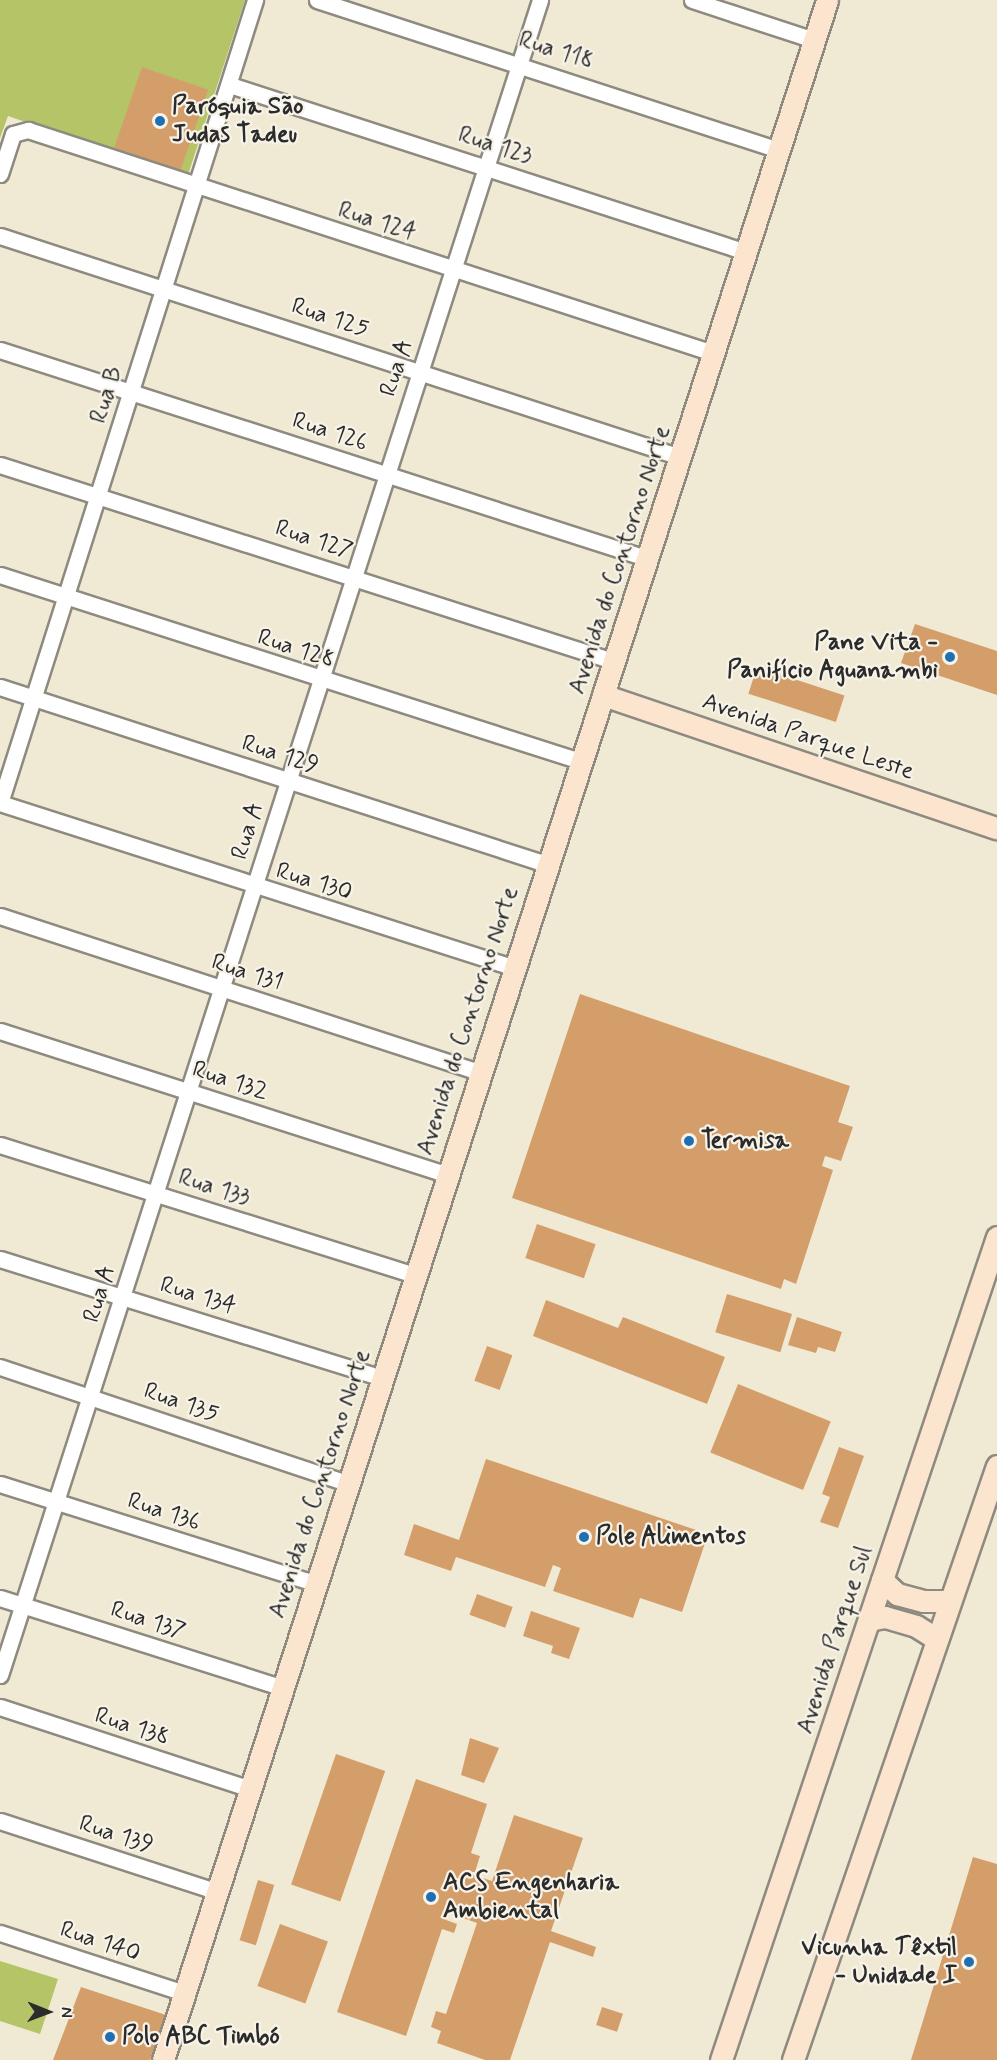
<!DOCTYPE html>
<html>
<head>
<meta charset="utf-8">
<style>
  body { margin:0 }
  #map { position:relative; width:997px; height:2060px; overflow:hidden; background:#f0ead4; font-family:Mynerve,sans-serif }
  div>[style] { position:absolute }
  .green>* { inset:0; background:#b5c466 }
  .building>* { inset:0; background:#d49e6a; transform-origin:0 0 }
  .roads { filter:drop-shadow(2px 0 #8e8a80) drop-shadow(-2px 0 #8e8a80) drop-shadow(0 2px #8e8a80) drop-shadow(0 -2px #8e8a80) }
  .street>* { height:15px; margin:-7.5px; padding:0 7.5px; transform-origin:7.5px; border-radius:7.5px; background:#fff }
  .secondary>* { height:21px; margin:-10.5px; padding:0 10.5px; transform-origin:10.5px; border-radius:10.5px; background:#fce5cf }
  .dots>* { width:16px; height:16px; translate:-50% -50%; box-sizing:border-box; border:3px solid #f7f3e8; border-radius:50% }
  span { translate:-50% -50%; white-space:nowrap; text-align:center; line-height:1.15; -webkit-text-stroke:4.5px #f7f3e8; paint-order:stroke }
  .street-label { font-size:24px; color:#2b2b2b }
  .poi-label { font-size:24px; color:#2b2b2b; font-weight:700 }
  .left { translate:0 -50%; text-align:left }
  .right { translate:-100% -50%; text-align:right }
  .north { position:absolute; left:18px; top:1982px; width:60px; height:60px; -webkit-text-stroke:4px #f7f3e8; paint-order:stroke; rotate:91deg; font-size:16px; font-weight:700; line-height:24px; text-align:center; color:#2b2b2b }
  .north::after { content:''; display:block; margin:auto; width:21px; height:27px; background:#2b2b2b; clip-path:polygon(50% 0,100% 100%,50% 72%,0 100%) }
</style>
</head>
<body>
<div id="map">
  <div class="green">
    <i style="clip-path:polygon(0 0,245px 0,187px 178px,8px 116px,0 138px)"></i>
    <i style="clip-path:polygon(0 1961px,58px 1979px,40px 2034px,0 2021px)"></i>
  </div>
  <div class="building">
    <i style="left:142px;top:67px;width:70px;height:90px;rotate:19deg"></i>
    <i style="clip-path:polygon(915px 624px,997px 651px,997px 695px,901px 663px)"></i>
    <i style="left:757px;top:667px;width:92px;height:28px;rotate:18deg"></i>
    <i style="clip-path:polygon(580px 994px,850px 1086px,838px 1122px,853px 1127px,841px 1161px,825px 1156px,822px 1166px,833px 1170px,796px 1284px,784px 1279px,781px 1289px,512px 1198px)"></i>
    <i style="left:537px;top:1224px;width:62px;height:36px;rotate:19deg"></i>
    <i style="left:727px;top:1294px;width:68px;height:40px;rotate:17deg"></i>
    <i style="clip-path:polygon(546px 1300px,618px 1328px,623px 1317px,725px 1357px,707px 1404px,533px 1336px)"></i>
    <i style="clip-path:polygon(797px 1317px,842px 1332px,835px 1352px,818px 1347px,816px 1353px,788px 1345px)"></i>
    <i style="left:487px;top:1346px;width:27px;height:37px;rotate:20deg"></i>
    <i style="left:738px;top:1384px;width:100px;height:74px;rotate:22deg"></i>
    <i style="clip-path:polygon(839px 1447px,864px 1456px,838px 1528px,820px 1522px,830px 1497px,822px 1494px)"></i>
    <i style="clip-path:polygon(486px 1459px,708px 1534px,682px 1612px,640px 1598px,633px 1618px,553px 1591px,561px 1568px,553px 1565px,545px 1587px,456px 1557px,451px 1571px,404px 1555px,414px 1524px,459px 1540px)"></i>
    <i style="left:477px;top:1594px;width:38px;height:22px;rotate:20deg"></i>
    <i style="clip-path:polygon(531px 1611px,580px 1628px,569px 1659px,551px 1653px,553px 1646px,523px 1636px)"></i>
    <i style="clip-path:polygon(470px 1738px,499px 1748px,484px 1783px,461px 1775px)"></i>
    <i style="left:336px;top:1754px;width:52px;height:138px;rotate:19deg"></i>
    <i style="clip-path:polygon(416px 1779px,487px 1804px,471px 1853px,480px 1856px,475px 1872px,464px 1872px,492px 1881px,514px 1815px,583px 1838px,551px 1931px,596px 1947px,593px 1957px,550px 1942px,510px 2060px,485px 2060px,437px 2043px,441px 2031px,431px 2027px,436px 2011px,446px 2014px,477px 1923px,449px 1913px,446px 1920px,457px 1924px,454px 1933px,442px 1929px,406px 2036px,337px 2012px)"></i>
    <i style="clip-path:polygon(973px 1857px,997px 1864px,997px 2060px,911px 2060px)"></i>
    <i style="left:258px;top:1880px;width:17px;height:63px;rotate:17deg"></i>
    <i style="left:280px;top:1924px;width:51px;height:66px;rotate:20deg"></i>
    <i style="clip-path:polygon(81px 1987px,166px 2015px,150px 2060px,53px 2060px)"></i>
    <i style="left:602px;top:2007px;width:22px;height:19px;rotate:18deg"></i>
  </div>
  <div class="roads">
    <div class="street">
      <i style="left:317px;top:0;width:486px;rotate:18deg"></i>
      <i style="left:692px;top:0;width:128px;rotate:18.2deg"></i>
      <i style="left:230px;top:85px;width:542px;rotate:17.93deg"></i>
      <i style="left:0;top:174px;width:42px;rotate:-72deg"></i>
      <i style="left:13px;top:134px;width:16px;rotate:-15deg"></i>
      <i style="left:28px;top:130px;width:720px;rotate:18.03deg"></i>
      <i style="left:0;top:236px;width:715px;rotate:18deg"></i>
      <i style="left:0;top:350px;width:679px;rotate:17.85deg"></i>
      <i style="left:0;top:465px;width:644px;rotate:17.73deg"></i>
      <i style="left:0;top:575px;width:609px;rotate:17.78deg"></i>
      <i style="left:0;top:687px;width:574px;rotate:17.96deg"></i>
      <i style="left:0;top:803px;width:843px;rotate:-72.38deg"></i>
      <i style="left:0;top:803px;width:538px;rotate:17.76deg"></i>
      <i style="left:0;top:916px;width:504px;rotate:18.04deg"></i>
      <i style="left:0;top:1031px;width:468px;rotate:17.8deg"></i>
      <i style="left:0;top:1145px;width:434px;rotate:17.4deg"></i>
      <i style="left:0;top:1259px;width:400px;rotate:17.3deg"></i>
      <i style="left:0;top:1367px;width:366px;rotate:18.5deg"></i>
      <i style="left:0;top:1484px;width:329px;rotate:17.5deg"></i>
      <i style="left:0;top:1598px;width:297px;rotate:17.6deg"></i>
      <i style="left:0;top:1675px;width:1760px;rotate:-72.13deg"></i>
      <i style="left:0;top:1707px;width:264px;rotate:18.1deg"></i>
      <i style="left:0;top:1821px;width:229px;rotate:18deg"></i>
      <i style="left:0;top:1933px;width:194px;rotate:18deg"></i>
    </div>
    <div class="secondary">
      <i style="left:603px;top:695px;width:416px;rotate:18.7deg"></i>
      <i style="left:882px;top:1580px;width:21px;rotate:43deg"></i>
      <i style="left:897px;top:1594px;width:27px;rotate:15deg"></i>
      <i style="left:923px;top:1601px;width:27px"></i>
      <i style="left:869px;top:1620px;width:16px;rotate:-11deg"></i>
      <i style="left:885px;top:1617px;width:32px;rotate:16deg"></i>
      <i style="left:916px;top:1626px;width:25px;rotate:32deg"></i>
      <i style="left:163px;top:2060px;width:2164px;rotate:-72.13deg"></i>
      <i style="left:721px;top:2060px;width:868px;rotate:-71.46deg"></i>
      <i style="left:793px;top:2060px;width:628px;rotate:-71.05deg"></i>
    </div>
  </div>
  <div class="dots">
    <i style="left:160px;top:121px;background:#1f6fb2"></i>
    <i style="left:950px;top:657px;background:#1f6fb2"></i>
    <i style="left:689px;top:1141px;background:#1f6fb2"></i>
    <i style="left:584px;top:1537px;background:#1f6fb2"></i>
    <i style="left:431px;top:1897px;background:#1f6fb2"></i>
    <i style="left:969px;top:1962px;background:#1f6fb2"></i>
    <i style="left:110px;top:2037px;background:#1f6fb2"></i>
  </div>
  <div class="street-label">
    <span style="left:556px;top:51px;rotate:18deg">Rua 118</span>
    <span style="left:495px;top:146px;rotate:18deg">Rua 123</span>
    <span style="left:377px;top:222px;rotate:18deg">Rua 124</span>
    <span style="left:330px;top:318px;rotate:18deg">Rua 125</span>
    <span style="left:397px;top:368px;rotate:-72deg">Rua A</span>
    <span style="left:107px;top:395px;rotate:-72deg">Rua B</span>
    <span style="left:330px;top:432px;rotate:18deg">Rua 126</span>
    <span style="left:314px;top:540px;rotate:18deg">Rua 127</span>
    <span style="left:620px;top:560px;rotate:-72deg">Avenida do Contorno Norte</span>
    <span style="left:296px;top:649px;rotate:18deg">Rua 128</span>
    <span style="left:808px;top:737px;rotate:19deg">Avenida Parque Leste</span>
    <span style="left:280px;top:755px;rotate:18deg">Rua 129</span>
    <span style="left:248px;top:831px;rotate:-73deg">Rua A</span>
    <span style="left:314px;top:882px;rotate:17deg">Rua 130</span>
    <span style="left:247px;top:973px;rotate:18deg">Rua 131</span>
    <span style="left:468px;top:1021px;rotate:-72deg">Avenida do Contorno Norte</span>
    <span style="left:230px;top:1081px;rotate:18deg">Rua 132</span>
    <span style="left:214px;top:1188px;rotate:18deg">Rua 133</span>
    <span style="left:100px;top:1294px;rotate:-73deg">Rua A</span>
    <span style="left:198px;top:1296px;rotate:17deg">Rua 134</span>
    <span style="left:181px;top:1403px;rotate:19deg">Rua 135</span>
    <span style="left:320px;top:1484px;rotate:-72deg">Avenida do Contorno Norte</span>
    <span style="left:164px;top:1512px;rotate:18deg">Rua 136</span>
    <span style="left:148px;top:1621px;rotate:18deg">Rua 137</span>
    <span style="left:835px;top:1640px;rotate:-72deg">Avenida Parque Sul</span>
    <span style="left:132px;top:1727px;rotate:18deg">Rua 138</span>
    <span style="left:116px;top:1835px;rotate:18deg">Rua 139</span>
    <span style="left:100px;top:1942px;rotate:18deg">Rua 140</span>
  </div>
  <div class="poi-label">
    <span class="left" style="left:172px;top:121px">Paróquia São<br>Judas Tadeu</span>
    <span class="right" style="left:938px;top:657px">Pane Vita -<br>Panifício Aguanambi</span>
    <span class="left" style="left:701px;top:1141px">Termisa</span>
    <span class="left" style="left:596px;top:1537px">Pole Alimentos</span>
    <span class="left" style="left:443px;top:1897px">ACS Engenharia<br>Ambiental</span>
    <span class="right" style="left:957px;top:1962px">Vicunha Têxtil<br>- Unidade I</span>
    <span class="left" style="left:122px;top:2037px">Polo ABC Timbó</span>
  </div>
  <div class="north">N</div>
</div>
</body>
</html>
